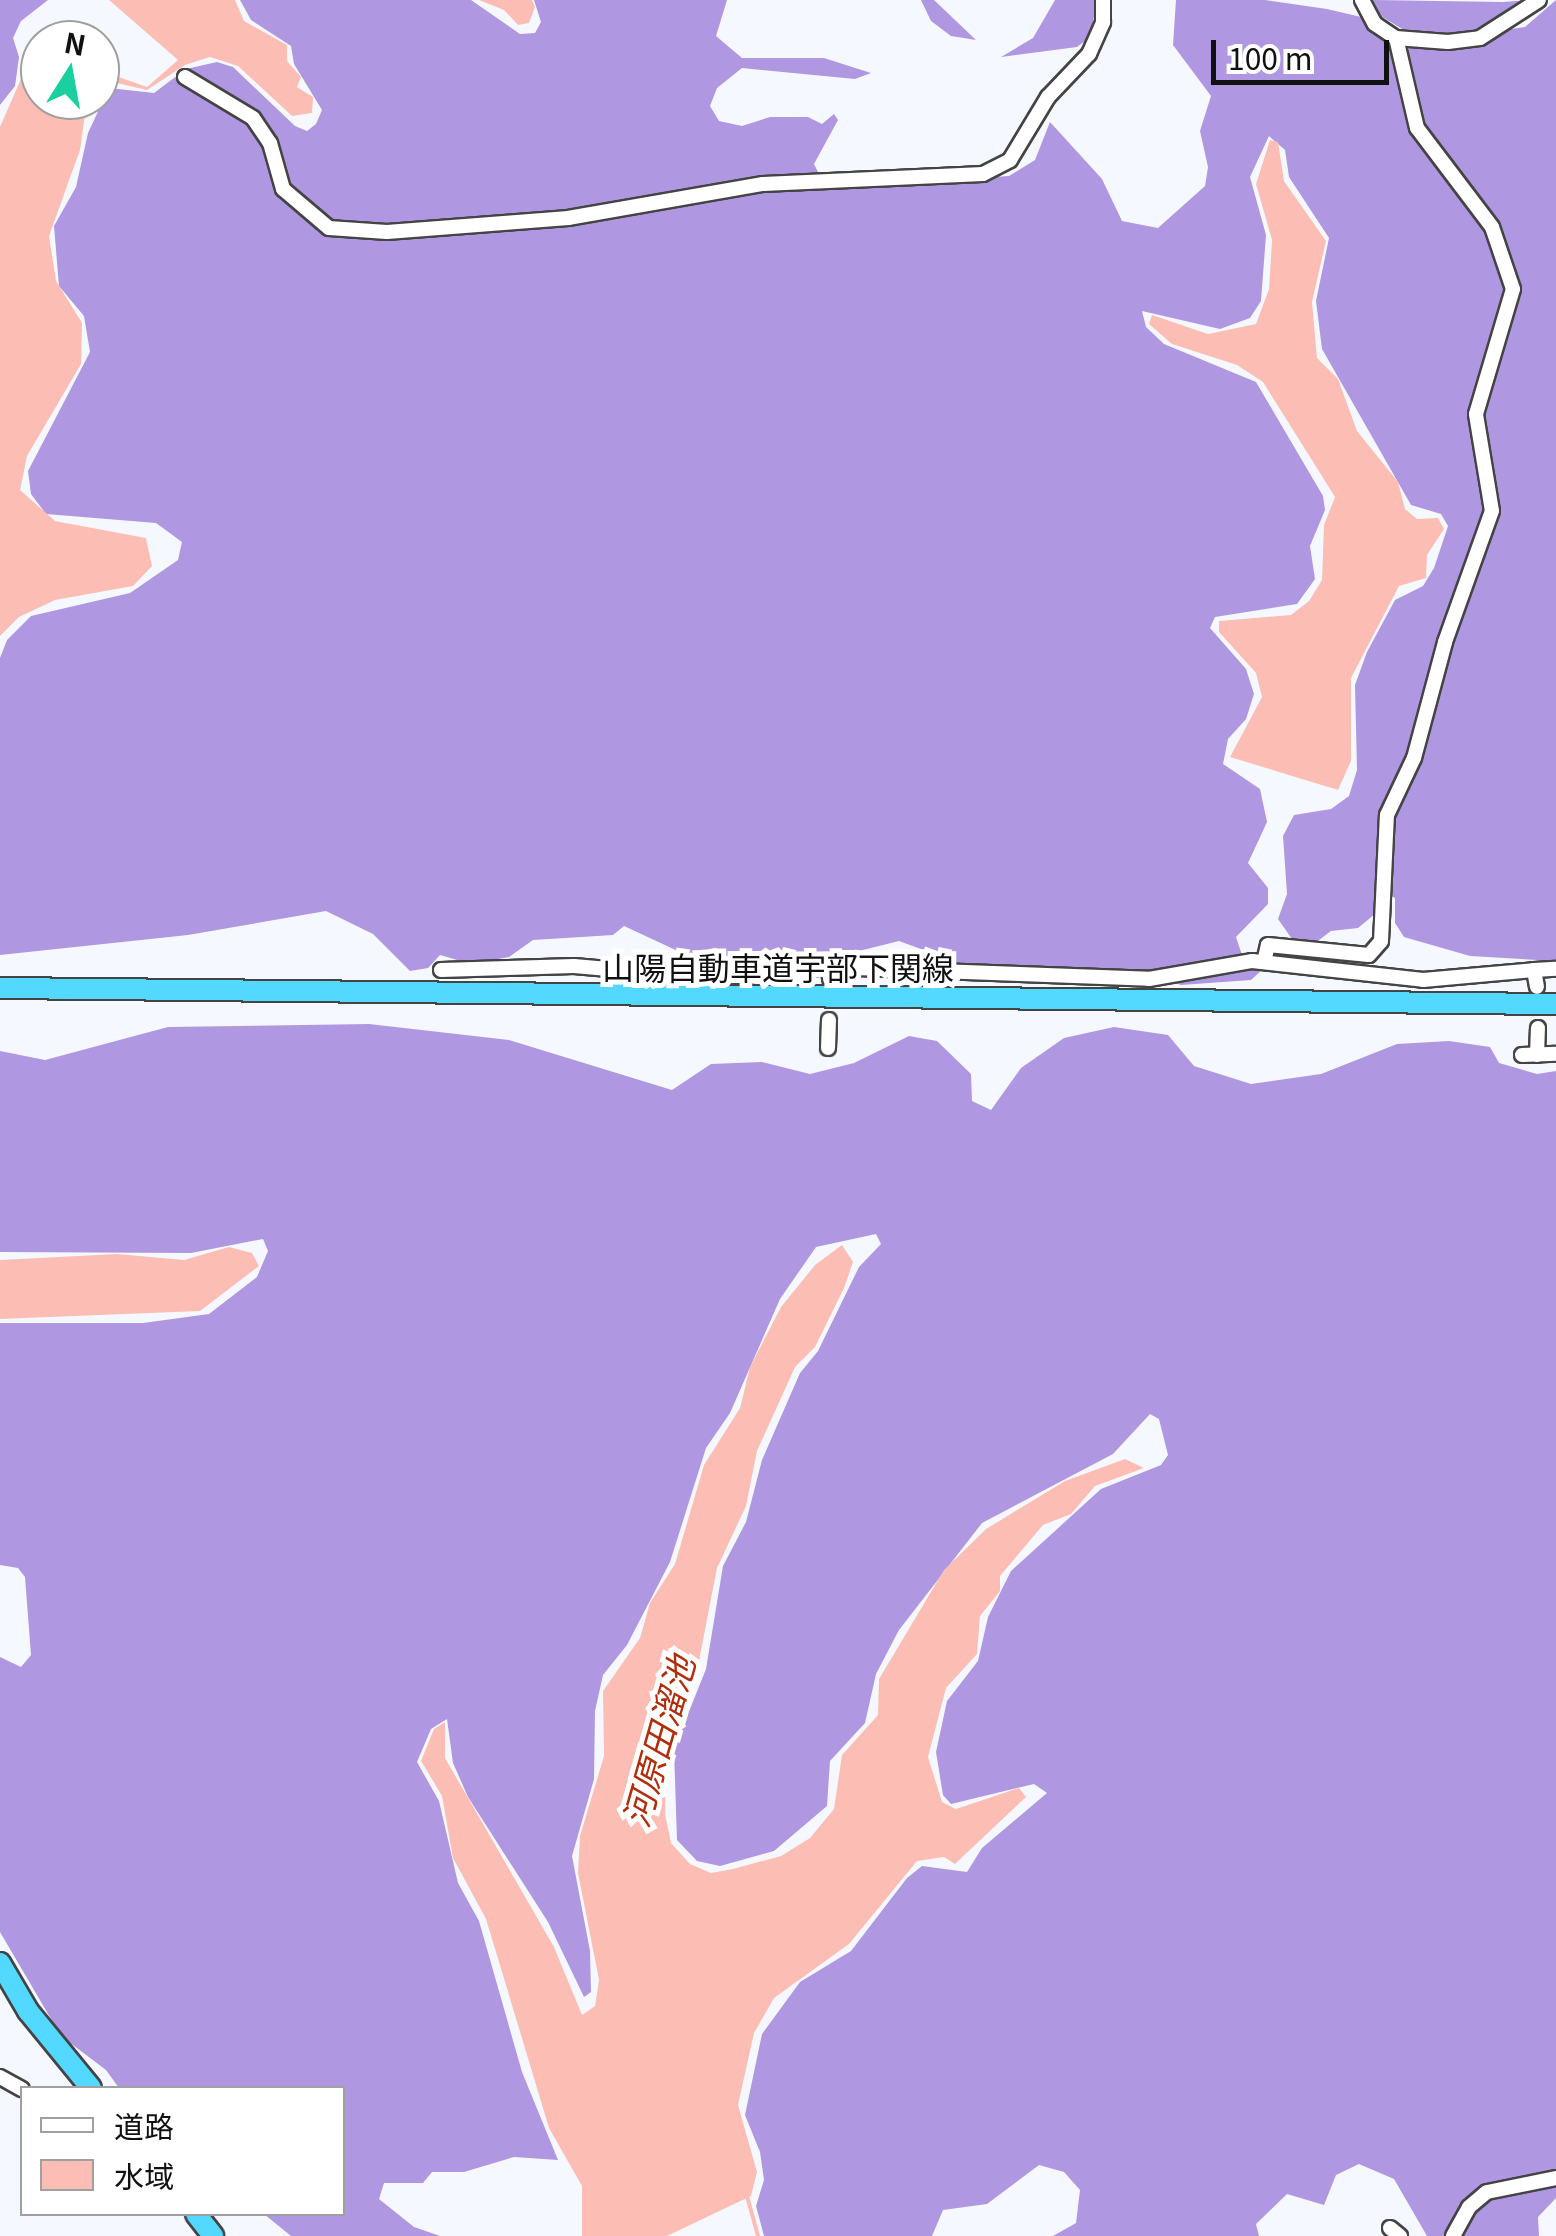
<!DOCTYPE html>
<html>
<head>
<meta charset="utf-8">
<style>
  body { margin:0 }
  #map { position:relative; width:1556px; height:2236px; overflow:hidden; background:#f5f9ff; font-family:Georgia,"Noto Sans JP",serif }
  div>[style] { position:absolute }
  .forest>* { inset:0; background:#af97e1 }
  .water>* { inset:0; background:#fcbeb4 }
  .stream>* { height:4px; margin:-2px; padding:0 2px; transform-origin:2px; border-radius:2px; background:#fcbeb4 }
  .roads { filter:drop-shadow(2px 0 #444) drop-shadow(-2px 0 #444) drop-shadow(0 2px #444) drop-shadow(0 -2px #444) }
  .minor>* { height:14px; margin:-7px; padding:0 7px; transform-origin:7px; border-radius:7px; background:#fff }
  .highway>* { height:20px; margin:-10px; padding:0 10px; transform-origin:10px; border-radius:10px; background:#53d8ff }
  span { translate:-50% -50%; white-space:nowrap; text-align:center; line-height:1.15; -webkit-text-stroke:10px #fff; paint-order:stroke }
  .street-label { font-size:32px; color:#111 }
  .water-label { font-size:35px; color:#b12e0c; font-style:italic }
  .legend { position:absolute; left:20px; top:2086px; width:325px; height:130px; box-sizing:border-box; background:#fff; border:2px solid #a0a0a0; margin:0; padding:12px 18px; list-style:none; font-size:30px; color:#111 }
  .legend li { display:flex; align-items:center; gap:20px; height:50px }
  .legend b { width:50px; border:2px solid #a0a0a0 }
  .north { position:absolute; left:20px; top:20px; width:100px; height:100px; box-sizing:border-box; background:#fff; border:2px solid #a0a0a0; border-radius:50%; rotate:11deg; font-size:28px; font-weight:700; line-height:40px; text-align:center; color:#111 }
  .north::after { content:''; display:block; margin:auto; width:35px; height:45px; background:#19d09e; clip-path:polygon(50% 0,100% 100%,50% 72%,0 100%) }
  .scale { position:absolute; left:1211px; top:40px; width:178px; height:45px; box-sizing:border-box; border:5px solid #111; border-top:0; padding-left:12px; font-size:30px; line-height:35px; white-space:nowrap; color:#111; -webkit-text-stroke:8px #fff; paint-order:stroke }
</style>
</head>
<body>
<div id="map">
  <div class="forest">
    <i style="clip-path:polygon(0 0,48px 0,21px 21px,13px 38px,19px 57px,15px 86px,0 105px)"></i>
    <i style="clip-path:polygon(240px 0,471px 0,520px 34px,535px 33px,541px 22px,534px 0,727px 0,716px 36px,742px 58px,824px 58px,871px 73px,855px 79px,742px 68px,717px 88px,710px 106px,719px 121px,742px 126px,770px 117px,808px 117px,822px 124px,834px 114px,838px 120px,814px 164px,819px 174px,980px 165px,994px 177px,1009px 176px,1035px 160px,1050px 122px,1102px 179px,1122px 221px,1158px 228px,1205px 186px,1208px 167px,1200px 131px,1211px 96px,1173px 45px,1176px 0,1265px 0,1327px 9px,1361px 17px,1402px 45px,1525px 27px,1556px 0,1556px 961px,1470px 956px,1404px 937px,1395px 923px,1395px 898px,1384px 892px,1381px 909px,1358px 928px,1331px 931px,1315px 943px,1292px 939px,1278px 919px,1287px 894px,1283px 836px,1294px 815px,1331px 809px,1349px 796px,1357px 770px,1355px 685px,1367px 652px,1395px 600px,1423px 586px,1434px 568px,1448px 526px,1441px 514px,1411px 505px,1322px 349px,1316px 301px,1329px 238px,1289px 177px,1285px 150px,1269px 136px,1250px 177px,1266px 235px,1261px 301px,1250px 318px,1220px 329px,1142px 311px,1146px 327px,1164px 344px,1256px 382px,1323px 496px,1325px 510px,1310px 546px,1315px 579px,1297px 604px,1215px 617px,1210px 628px,1246px 669px,1254px 694px,1246px 719px,1228px 739px,1223px 764px,1260px 789px,1267px 822px,1248px 863px,1268px 888px,1268px 904px,1236px 937px,1242px 955px,1262px 970px,1251px 980px,1181px 985px,1135px 969px,970px 967px,899px 941px,835px 957px,782px 953px,737px 968px,708px 965px,624px 926px,613px 935px,533px 940px,509px 957px,471px 964px,440px 955px,428px 968px,410px 971px,373px 934px,326px 911px,188px 935px,0 955px,0 658px,7px 640px,31px 616px,130px 593px,178px 560px,182px 542px,156px 523px,46px 514px,31px 494px,28px 471px,90px 352px,84px 316px,59px 286px,54px 226px,76px 187px,88px 133px,109px 88px,154px 93px,186px 69px,217px 62px,233px 67px,295px 126px,307px 131px,316px 124px,322px 110px,294px 64px,291px 46px,251px 20px)"></i>
    <i style="clip-path:polygon(921px 0,934px 0,976px 40px,951px 36px,931px 21px)"></i>
    <i style="clip-path:polygon(1055px 0,1098px 0,1089px 38px,1077px 47px,1001px 57px,1033px 38px)"></i>
    <i style="clip-path:polygon(1373px 0,1503px 2px,1530px 0,1477px 31px,1441px 35px,1407px 32px,1381px 16px)"></i>
    <i style="clip-path:polygon(369px 1024px,509px 1040px,672px 1090px,711px 1064px,762px 1062px,810px 1074px,854px 1063px,909px 1036px,937px 1041px,971px 1074px,972px 1101px,991px 1110px,1021px 1068px,1064px 1038px,1114px 1027px,1168px 1035px,1194px 1066px,1251px 1084px,1321px 1074px,1397px 1044px,1449px 1041px,1490px 1047px,1499px 1063px,1537px 1074px,1556px 1071px,1556px 2198px,1538px 2217px,1539px 2236px,1427px 2236px,1394px 2179px,1359px 2164px,1336px 2175px,1324px 2205px,1287px 2194px,1256px 2224px,1259px 2236px,1053px 2236px,1076px 2223px,1080px 2190px,1064px 2172px,1039px 2165px,987px 2204px,943px 2210px,932px 2236px,764px 2236px,756px 2206px,764px 2180px,760px 2152px,745px 2115px,762px 2034px,800px 1982px,851px 1951px,907px 1878px,922px 1866px,967px 1872px,982px 1848px,1047px 1793px,1034px 1784px,951px 1804px,943px 1795px,936px 1752px,947px 1701px,978px 1661px,988px 1617px,1011px 1571px,1101px 1489px,1161px 1465px,1168px 1455px,1159px 1419px,1150px 1414px,1113px 1454px,982px 1523px,899px 1630px,876px 1674px,865px 1723px,830px 1761px,827px 1806px,774px 1851px,720px 1866px,697px 1861px,677px 1840px,674px 1749px,706px 1669px,723px 1566px,746px 1522px,762px 1460px,800px 1373px,818px 1351px,859px 1267px,881px 1244px,876px 1234px,816px 1247px,780px 1299px,730px 1413px,706px 1448px,670px 1562px,627px 1645px,603px 1675px,595px 1711px,594px 1779px,572px 1856px,590px 1951px,591px 1992px,584px 1997px,548px 1922px,468px 1797px,453px 1763px,447px 1719px,431px 1729px,417px 1762px,439px 1801px,458px 1883px,479px 1921px,522px 2072px,558px 2160px,514px 2157px,464px 2172px,432px 2172px,423px 2183px,384px 2183px,379px 2199px,414px 2227px,440px 2236px,291px 2236px,264px 2214px,342px 2214px,342px 2088px,119px 2088px,106px 2070px,61px 2036px,0 1932px,0 1657px,21px 1667px,31px 1655px,25px 1577px,18px 1568px,0 1565px,0 1323px,143px 1323px,209px 1314px,257px 1277px,268px 1251px,263px 1239px,191px 1253px,0 1252px,0 1051px,45px 1060px,168px 1027px)"></i>
  </div>
  <div class="water">
    <i style="clip-path:polygon(109px 0,235px 0,244px 21px,287px 45px,287px 61px,301px 77px,297px 87px,313px 97px,312px 113px,292px 116px,238px 66px,210px 57px,185px 65px,147px 90px,108px 81px,100px 91px,100px 57px,113px 75px,147px 87px,178px 60px)"></i>
    <i style="clip-path:polygon(479px 0,532px 0,535px 7px,529px 23px,518px 25px,504px 10px)"></i>
    <i style="clip-path:polygon(40px 58px,40px 100px,96px 100px,85px 115px,80px 150px,49px 236px,56px 281px,82px 323px,81px 364px,27px 456px,20px 490px,55px 521px,146px 538px,152px 566px,133px 586px,55px 600px,19px 617px,0 636px,0 127px,24px 72px)"></i>
    <i style="clip-path:polygon(1270px 140px,1278px 142px,1284px 181px,1326px 241px,1312px 302px,1317px 358px,1338px 379px,1357px 431px,1398px 482px,1405px 509px,1417px 519px,1438px 518px,1444px 529px,1427px 555px,1426px 578px,1399px 586px,1351px 678px,1351px 761px,1338px 790px,1230px 757px,1262px 697px,1256px 673px,1219px 632px,1219px 621px,1291px 615px,1309px 601px,1322px 580px,1324px 525px,1335px 497px,1263px 382px,1237px 365px,1172px 344px,1149px 324px,1152px 315px,1208px 334px,1256px 324px,1269px 289px,1272px 240px,1256px 184px)"></i>
    <i style="clip-path:polygon(842px 1245px,853px 1262px,844px 1288px,815px 1347px,795px 1367px,757px 1451px,746px 1506px,717px 1568px,697px 1671px,681px 1692px,667px 1737px,665px 1814px,671px 1843px,690px 1864px,711px 1873px,733px 1869px,781px 1856px,810px 1838px,834px 1809px,842px 1755px,878px 1715px,879px 1679px,944px 1570px,986px 1529px,1065px 1481px,1125px 1459px,1144px 1468px,1095px 1486px,1071px 1514px,1043px 1525px,1000px 1576px,1000px 1591px,980px 1616px,977px 1654px,946px 1688px,928px 1757px,942px 1802px,956px 1809px,1019px 1788px,1026px 1797px,955px 1864px,944px 1857px,917px 1861px,849px 1944px,774px 1998px,754px 2033px,738px 2105px,757px 2172px,751px 2196px,667px 2236px,582px 2236px,582px 2186px,549px 2128px,486px 1919px,453px 1858px,442px 1796px,421px 1761px,434px 1729px,445px 1722px,445px 1758px,554px 1947px,582px 2015px,595px 2006px,599px 1980px,578px 1873px,580px 1836px,604px 1756px,603px 1691px,640px 1638px,650px 1603px,675px 1564px,704px 1465px,740px 1408px,750px 1367px,781px 1307px,815px 1265px)"></i>
    <i style="clip-path:polygon(229px 1247px,252px 1253px,259px 1266px,200px 1311px,0 1319px,0 1260px,117px 1254px,184px 1260px)"></i>
  </div>
  <div class="stream">
    <i style="left:747px;top:2196px;width:41px;rotate:74.6deg"></i>
  </div>
  <div class="roads">
    <div class="minor">
      <i style="left:1362px;top:0;width:27px;rotate:62deg"></i>
      <i style="left:1375px;top:24px;width:25px;rotate:34deg"></i>
      <i style="left:1396px;top:38px;width:52px;rotate:4.4deg"></i>
      <i style="left:1448px;top:42px;width:32px;rotate:-7deg"></i>
      <i style="left:1480px;top:38px;width:70px;rotate:-32.8deg"></i>
      <i style="left:185px;top:77px;width:79px;rotate:31.1deg"></i>
      <i style="left:253px;top:118px;width:30px;rotate:56deg"></i>
      <i style="left:270px;top:143px;width:48px;rotate:74.2deg"></i>
      <i style="left:283px;top:189px;width:60px;rotate:40.3deg"></i>
      <i style="left:329px;top:228px;width:58px;rotate:3.9deg"></i>
      <i style="left:387px;top:232px;width:182px;rotate:-4.4deg"></i>
      <i style="left:568px;top:218px;width:198px;rotate:-9.9deg"></i>
      <i style="left:763px;top:184px;width:220px;rotate:-2.6deg"></i>
      <i style="left:983px;top:174px;width:30px;rotate:-27deg"></i>
      <i style="left:1010px;top:160px;width:74px;rotate:-58.9deg"></i>
      <i style="left:1048px;top:97px;width:59px;rotate:-46.4deg"></i>
      <i style="left:1089px;top:54px;width:35px;rotate:-66deg"></i>
      <i style="left:1103px;top:22px;width:22px;rotate:-90deg"></i>
      <i style="left:1264px;top:962px;width:17px;rotate:-77deg"></i>
      <i style="left:1268px;top:945px;width:101px;rotate:5.7deg"></i>
      <i style="left:1369px;top:955px;width:18px;rotate:-49deg"></i>
      <i style="left:1381px;top:941px;width:126px;rotate:-87.3deg"></i>
      <i style="left:1387px;top:815px;width:63px;rotate:-64.7deg"></i>
      <i style="left:1414px;top:758px;width:120px;rotate:-75deg"></i>
      <i style="left:1445px;top:642px;width:139px;rotate:-70.3deg"></i>
      <i style="left:1492px;top:511px;width:98px;rotate:-99.4deg"></i>
      <i style="left:1476px;top:414px;width:130px;rotate:-73.5deg"></i>
      <i style="left:1513px;top:289px;width:65px;rotate:-108.7deg"></i>
      <i style="left:1492px;top:227px;width:124px;rotate:-127.1deg"></i>
      <i style="left:1417px;top:128px;width:92px;rotate:-103.1deg"></i>
      <i style="left:829px;top:967px;width:320px;rotate:2.1deg"></i>
      <i style="left:1149px;top:979px;width:105px;rotate:-9.9deg"></i>
      <i style="left:1252px;top:961px;width:172px;rotate:6.3deg"></i>
      <i style="left:1423px;top:980px;width:111px;rotate:-5.1deg"></i>
      <i style="left:1534px;top:970px;width:17px;rotate:80deg"></i>
      <i style="left:441px;top:970px;width:133px;rotate:-1.7deg"></i>
      <i style="left:574px;top:966px;width:137px;rotate:5deg"></i>
      <i style="left:710px;top:978px;width:120px;rotate:-5.3deg"></i>
      <i style="left:829px;top:967px;width:12px;rotate:85deg"></i>
      <i style="left:1534px;top:970px;width:22px;rotate:-3deg"></i>
      <i style="left:828px;top:1048px;width:28px;rotate:-88deg"></i>
      <i style="left:1522px;top:1055px;width:34px;rotate:-2deg"></i>
      <i style="left:1537px;top:1055px;width:27px;rotate:-88deg"></i>
      <i style="left:0;top:2077px;width:25px;rotate:29deg"></i>
      <i style="left:1390px;top:2228px;width:13px;rotate:39deg"></i>
      <i style="left:1453px;top:2236px;width:33px;rotate:-61deg"></i>
      <i style="left:1469px;top:2207px;width:23px;rotate:-40deg"></i>
      <i style="left:1487px;top:2192px;width:70px;rotate:-11.5deg"></i>
    </div>
    <div class="highway">
      <i style="left:0;top:988px;width:1556px;rotate:0.59deg"></i>
      <i style="left:0;top:1963px;width:56px;rotate:59.7deg"></i>
      <i style="left:28px;top:2011px;width:99px;rotate:50.7deg"></i>
      <i style="left:196px;top:2214px;width:28px;rotate:52deg"></i>
    </div>
  </div>
  <div class="street-label">
    <span style="left:778px;top:966px">山陽自動車道宇部下関線</span>
  </div>
  <div class="water-label">
    <span style="left:657px;top:1741px;rotate:-74deg">河原田溜池</span>
  </div>
  <ul class="legend">
  <li><b style="height:12px;background:#fff"></b>道路</li>
  <li><b style="height:28px;background:#fcbeb4"></b>水域</li>
  </ul>
  <div class="north">N</div>
  <div class="scale">100 m</div>
</div>
</body>
</html>
